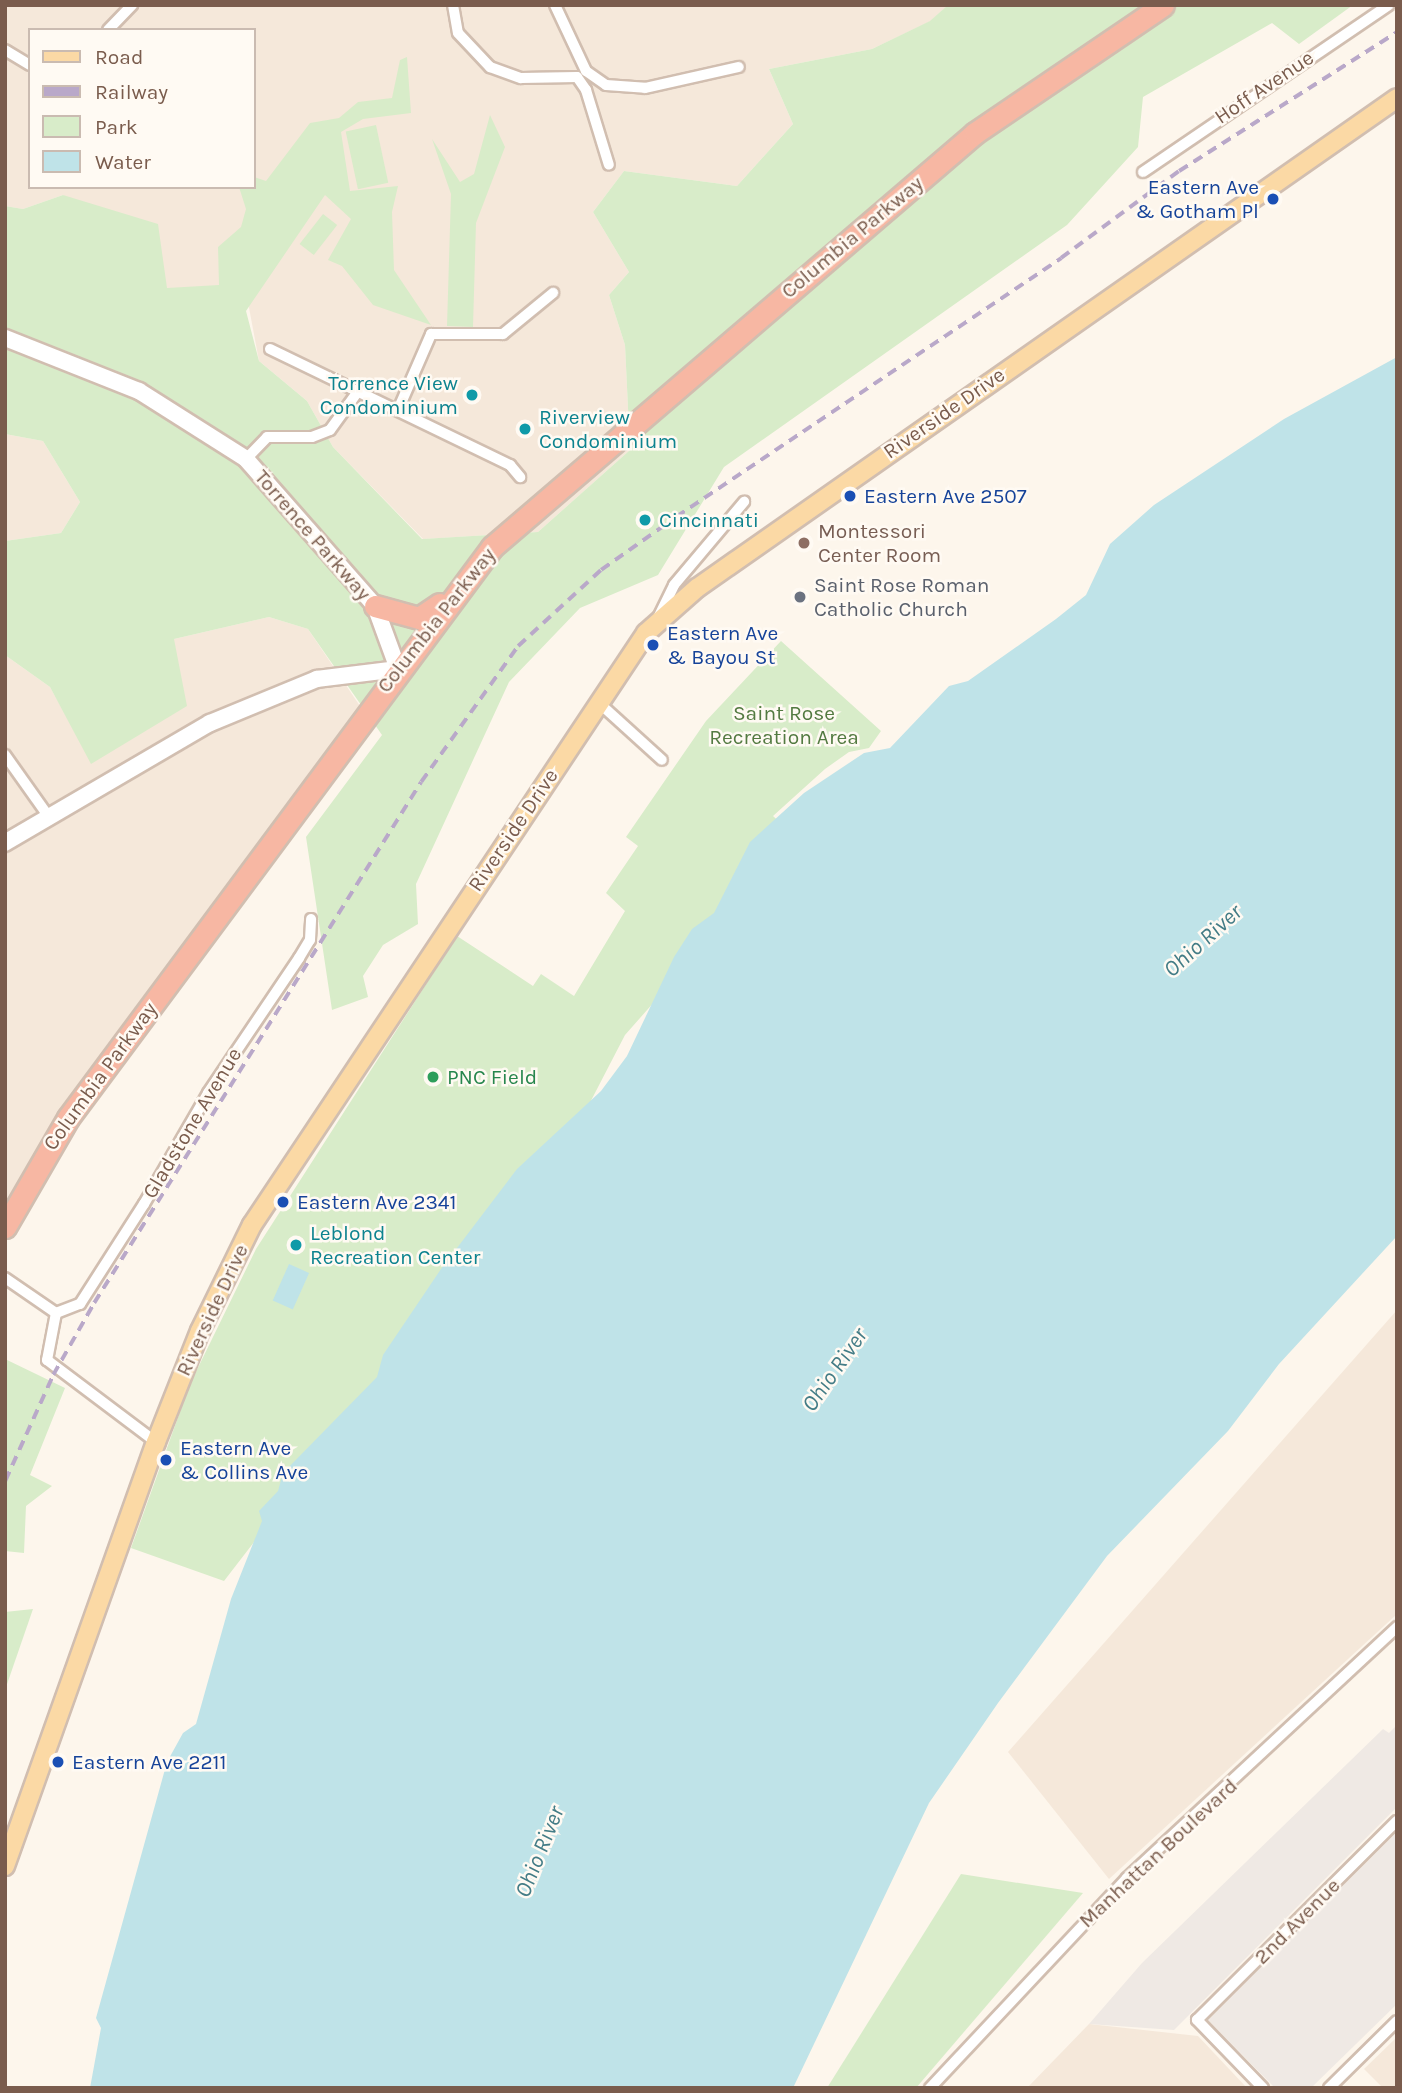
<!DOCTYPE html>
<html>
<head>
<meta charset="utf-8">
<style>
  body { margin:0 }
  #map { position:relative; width:1402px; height:2093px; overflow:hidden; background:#fdf6ec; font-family:Karla,sans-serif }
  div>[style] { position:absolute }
  .residential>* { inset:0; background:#f5e8da }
  .industrial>* { inset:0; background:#efe9e4 }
  .green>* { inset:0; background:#d8ecc9; transform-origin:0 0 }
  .water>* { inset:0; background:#bfe3e8; transform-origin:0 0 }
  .roads { filter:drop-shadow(2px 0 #d1beb0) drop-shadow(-2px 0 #d1beb0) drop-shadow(0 2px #d1beb0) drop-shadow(0 -2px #d1beb0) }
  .street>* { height:10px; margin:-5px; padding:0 5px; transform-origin:5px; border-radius:5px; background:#fff }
  .secondary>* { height:16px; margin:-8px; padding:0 8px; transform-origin:8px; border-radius:8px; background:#fff }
  .primary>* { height:18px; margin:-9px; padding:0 9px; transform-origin:9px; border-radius:9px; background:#fbd9a5 }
  .highway>* { height:21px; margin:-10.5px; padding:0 10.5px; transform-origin:10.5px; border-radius:10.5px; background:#f7b7a3 }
  .rail>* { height:3.5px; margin-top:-1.75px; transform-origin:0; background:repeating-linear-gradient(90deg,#b9a8c9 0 10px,transparent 0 17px) }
  .dots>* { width:19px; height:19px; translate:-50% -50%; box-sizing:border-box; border:4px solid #fffaf3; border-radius:50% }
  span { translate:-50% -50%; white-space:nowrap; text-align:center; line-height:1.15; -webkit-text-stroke:5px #fffaf3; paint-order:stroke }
  .street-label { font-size:21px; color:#7a5c4d }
  .transit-label { font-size:21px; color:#164399 }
  .right { translate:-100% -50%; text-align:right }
  .left { translate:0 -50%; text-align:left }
  .culture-label { font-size:21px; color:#0d838f }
  .education-label { font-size:21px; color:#785e54 }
  .worship-label { font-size:21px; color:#5b616d }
  .park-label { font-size:21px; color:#537a41 }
  .leisure-label { font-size:21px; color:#27864d }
  .water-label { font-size:23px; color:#437c86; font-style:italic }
  .frame { position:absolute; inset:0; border:7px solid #7a5c4d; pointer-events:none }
  .legend { position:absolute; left:28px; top:28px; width:228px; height:161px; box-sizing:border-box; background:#fffaf3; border:2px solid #cabbb1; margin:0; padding:9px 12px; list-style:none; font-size:21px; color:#7a5c4d }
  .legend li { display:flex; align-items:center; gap:14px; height:35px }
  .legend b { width:35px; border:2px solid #cabbb1 }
</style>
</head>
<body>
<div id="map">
  <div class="residential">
    <i style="clip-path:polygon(evenodd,5px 5px,733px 7px,948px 5px,931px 21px,872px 49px,769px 69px,793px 124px,737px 186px,624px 171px,593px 212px,629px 272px,609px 295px,625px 345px,630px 450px,538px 532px,423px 539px,333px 447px,307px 401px,259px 361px,247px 297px,167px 288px,63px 195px,23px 209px,5px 206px,5px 5px,30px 30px,254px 30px,254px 187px,30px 187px,30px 30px)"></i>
    <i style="clip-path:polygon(5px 434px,43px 441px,80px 502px,61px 533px,5px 541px)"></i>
    <i style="clip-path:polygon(269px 617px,308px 629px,364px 712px,104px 1070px,5px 1227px,5px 655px,50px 687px,92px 763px,174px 639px)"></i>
    <i style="clip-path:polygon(1397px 1310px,1397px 1614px,1109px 1879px,1008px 1752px)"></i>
    <i style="clip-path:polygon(1089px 2024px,1198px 2036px,1247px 2088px,1027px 2088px)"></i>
    <i style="clip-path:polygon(1397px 2037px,1397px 2088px,1383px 2088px,1364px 2069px)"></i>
  </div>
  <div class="industrial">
    <i style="clip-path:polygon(1397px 1725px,1397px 1807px,1174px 2030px,1089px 2024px,1142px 1963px,1383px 1729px,1389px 1733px)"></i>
    <i style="clip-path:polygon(1397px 1832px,1397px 2004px,1311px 2088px,1275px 2088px,1208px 2020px)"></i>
  </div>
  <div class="green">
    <i style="clip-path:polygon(948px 5px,1353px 5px,1299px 44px,1272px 23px,1143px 97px,1138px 147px,1067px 225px,724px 467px,658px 575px,580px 608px,509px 682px,416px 884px,418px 924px,383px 945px,363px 976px,368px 997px,332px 1010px,306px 837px,382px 735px,308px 629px,269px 617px,174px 639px,187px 706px,91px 764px,50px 687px,5px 655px,5px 541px,61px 533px,80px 502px,43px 441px,5px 434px,5px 206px,23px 209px,63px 195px,158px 224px,167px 288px,219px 285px,218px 247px,241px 227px,246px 209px,239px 187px,254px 187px,254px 177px,266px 181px,310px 123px,339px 118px,358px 102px,392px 98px,400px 60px,407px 57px,411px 113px,363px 119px,341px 132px,350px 191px,398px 186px,392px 212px,394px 270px,431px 325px,373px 305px,342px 266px,328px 260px,351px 219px,325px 195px,246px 311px,259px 361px,307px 401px,333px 447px,422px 539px,538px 532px,630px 450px,625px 345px,609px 295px,629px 272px,593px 212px,624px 171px,737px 186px,793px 124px,769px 69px,872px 49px,930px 21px)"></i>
    <i style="clip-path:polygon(490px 115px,505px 147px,476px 223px,473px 327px,447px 326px,451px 194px,432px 139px,460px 182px,474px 174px)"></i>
    <i style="left:376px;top:125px;width:59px;height:31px;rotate:78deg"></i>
    <i style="left:323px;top:214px;width:18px;height:38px;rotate:38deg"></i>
    <i style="clip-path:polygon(781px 641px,881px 731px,869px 748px,849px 752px,825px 769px,773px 816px,798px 839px,625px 1035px,582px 1118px,224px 1581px,131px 1548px,190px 1384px,256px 1249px,457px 936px,533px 986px,541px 974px,574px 996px,625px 911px,606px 893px,638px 846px,626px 837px,706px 721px)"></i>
    <i style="clip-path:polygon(5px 1359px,65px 1388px,30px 1475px,52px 1486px,26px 1506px,24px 1553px,5px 1551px)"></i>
    <i style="clip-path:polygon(33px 1609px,5px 1690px,5px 1612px)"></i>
    <i style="clip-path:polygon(961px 1874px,1083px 1893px,916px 2088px,827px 2088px)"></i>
  </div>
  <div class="water">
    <i style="clip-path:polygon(1397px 357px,1397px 1236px,1279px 1364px,1228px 1431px,1107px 1556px,998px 1703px,929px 1803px,793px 2088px,90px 2088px,101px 2028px,96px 2018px,167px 1762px,183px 1733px,196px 1724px,231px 1599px,262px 1521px,259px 1511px,278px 1491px,283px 1473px,377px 1377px,383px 1355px,441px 1269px,517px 1169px,601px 1091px,627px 1056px,674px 957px,692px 929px,714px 913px,750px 842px,804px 793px,864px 753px,890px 748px,949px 686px,968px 681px,1056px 619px,1086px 595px,1110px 544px,1154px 505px,1284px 419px)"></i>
    <i style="left:289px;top:1264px;width:22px;height:40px;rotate:24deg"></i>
  </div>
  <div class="roads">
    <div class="street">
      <i style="left:453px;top:5px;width:28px;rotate:80deg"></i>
      <i style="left:458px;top:33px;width:47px;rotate:46.7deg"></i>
      <i style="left:490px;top:67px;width:33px;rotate:20deg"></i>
      <i style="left:521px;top:78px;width:56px;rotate:-1deg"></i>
      <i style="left:577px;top:77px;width:16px;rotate:55deg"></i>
      <i style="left:586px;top:90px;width:78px;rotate:73deg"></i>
      <i style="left:555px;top:5px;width:73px;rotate:64.8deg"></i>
      <i style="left:586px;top:71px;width:24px;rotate:35deg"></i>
      <i style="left:606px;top:85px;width:39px;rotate:4deg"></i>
      <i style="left:645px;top:88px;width:96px;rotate:-12.6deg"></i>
      <i style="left:108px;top:30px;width:35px;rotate:-46deg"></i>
      <i style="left:5px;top:50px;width:29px;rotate:31deg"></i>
      <i style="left:1143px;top:172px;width:297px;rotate:-34.2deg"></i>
      <i style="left:270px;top:349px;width:267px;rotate:25.8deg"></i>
      <i style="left:510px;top:465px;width:16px;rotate:50deg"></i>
      <i style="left:398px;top:410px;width:83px;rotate:-66.5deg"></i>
      <i style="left:431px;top:334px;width:72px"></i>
      <i style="left:503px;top:334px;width:65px;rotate:-39.4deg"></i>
      <i style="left:246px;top:459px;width:30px;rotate:-46deg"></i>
      <i style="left:267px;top:437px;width:45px"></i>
      <i style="left:312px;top:437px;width:19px;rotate:-21deg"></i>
      <i style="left:330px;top:430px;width:49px;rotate:-54.1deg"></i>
      <i style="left:659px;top:616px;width:34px;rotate:-64deg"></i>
      <i style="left:674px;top:585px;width:109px;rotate:-49.9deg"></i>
      <i style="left:598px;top:702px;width:86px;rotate:42.2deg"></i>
      <i style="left:5px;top:755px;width:76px;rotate:54.6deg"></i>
      <i style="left:5px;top:1278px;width:62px;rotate:34.5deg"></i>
      <i style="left:56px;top:1313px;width:26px;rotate:-21deg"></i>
      <i style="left:80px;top:1304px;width:119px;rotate:-57.4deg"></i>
      <i style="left:144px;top:1204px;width:128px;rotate:-60deg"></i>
      <i style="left:208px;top:1093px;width:163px;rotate:-56deg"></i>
      <i style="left:299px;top:958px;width:21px;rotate:-59deg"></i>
      <i style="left:310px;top:940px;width:21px;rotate:-87deg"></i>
      <i style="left:56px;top:1313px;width:48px;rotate:100.8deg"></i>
      <i style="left:47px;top:1360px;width:136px;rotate:37deg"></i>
      <i style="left:930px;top:2088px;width:288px;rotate:-46.8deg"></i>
      <i style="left:1127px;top:1878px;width:369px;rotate:-42.9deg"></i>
      <i style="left:1263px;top:2088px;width:95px;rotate:-134.1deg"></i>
      <i style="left:1197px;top:2020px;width:282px;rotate:-44.9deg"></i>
      <i style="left:1329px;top:2088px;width:95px;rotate:-44.6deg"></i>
    </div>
    <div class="secondary">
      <i style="left:5px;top:338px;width:144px;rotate:21.6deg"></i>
      <i style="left:139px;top:391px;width:127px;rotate:32.4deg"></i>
      <i style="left:246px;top:459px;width:196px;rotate:48.7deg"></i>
      <i style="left:375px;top:606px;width:67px;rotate:69.9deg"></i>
      <i style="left:398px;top:669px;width:82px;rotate:173deg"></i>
      <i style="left:317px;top:679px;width:116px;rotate:157.6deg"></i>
      <i style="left:210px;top:723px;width:238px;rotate:149.7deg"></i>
    </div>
    <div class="primary">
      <i style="left:5px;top:1866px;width:450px;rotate:-70.4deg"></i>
      <i style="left:156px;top:1442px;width:119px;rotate:-68.4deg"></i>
      <i style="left:200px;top:1331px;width:118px;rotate:-63.9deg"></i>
      <i style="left:252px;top:1225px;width:711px;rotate:-56.35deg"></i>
      <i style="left:646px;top:633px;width:68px;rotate:-41.4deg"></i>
      <i style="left:697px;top:588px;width:854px;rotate:-34.99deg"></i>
    </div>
    <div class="highway">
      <i style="left:375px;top:606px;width:46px;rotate:15.3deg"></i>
      <i style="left:419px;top:618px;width:25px;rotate:-34deg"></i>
      <i style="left:5px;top:1227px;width:126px;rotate:-60deg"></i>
      <i style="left:68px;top:1118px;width:711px;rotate:-53.4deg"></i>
      <i style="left:492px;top:547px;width:636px;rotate:-40.6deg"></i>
      <i style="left:975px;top:133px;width:227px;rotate:-34.2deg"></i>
    </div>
  </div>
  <div class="rail">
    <i style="left:5px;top:1481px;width:116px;rotate:-65.6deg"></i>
    <i style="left:53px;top:1375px;width:83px;rotate:-60.3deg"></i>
    <i style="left:94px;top:1303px;width:615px;rotate:-57.89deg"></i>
    <i style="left:421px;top:782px;width:167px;rotate:-54.5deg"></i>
    <i style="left:518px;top:646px;width:113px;rotate:-42.5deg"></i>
    <i style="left:601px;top:570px;width:92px;rotate:-35.2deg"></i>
    <i style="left:676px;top:517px;width:464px;rotate:-33.9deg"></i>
    <i style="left:1061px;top:258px;width:147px;rotate:-36.4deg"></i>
    <i style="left:1179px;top:171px;width:259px;rotate:-32.5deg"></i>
  </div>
  <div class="dots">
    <i style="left:1273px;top:199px;background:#1a4fb4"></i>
    <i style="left:472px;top:395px;background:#0f9aa8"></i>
    <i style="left:525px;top:429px;background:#0f9aa8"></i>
    <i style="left:850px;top:496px;background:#1a4fb4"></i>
    <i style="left:645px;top:520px;background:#0f9aa8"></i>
    <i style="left:804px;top:543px;background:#8d6e63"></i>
    <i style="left:800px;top:597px;background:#6b7280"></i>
    <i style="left:653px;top:645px;background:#1a4fb4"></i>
    <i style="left:433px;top:1077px;background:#2e9e5b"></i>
    <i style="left:283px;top:1202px;background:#1a4fb4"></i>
    <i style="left:296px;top:1245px;background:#0f9aa8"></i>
    <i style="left:166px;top:1460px;background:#1a4fb4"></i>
    <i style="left:58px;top:1762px;background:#1a4fb4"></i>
  </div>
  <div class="street-label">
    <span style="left:1264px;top:87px;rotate:-34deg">Hoff Avenue</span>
    <span style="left:852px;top:237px;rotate:-40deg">Columbia Parkway</span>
    <span style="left:944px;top:413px;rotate:-35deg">Riverside Drive</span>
    <span style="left:313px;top:535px;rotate:49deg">Torrence Parkway</span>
    <span style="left:436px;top:620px;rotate:-52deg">Columbia Parkway</span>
    <span style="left:513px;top:830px;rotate:-56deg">Riverside Drive</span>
    <span style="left:100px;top:1076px;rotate:-54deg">Columbia Parkway</span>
    <span style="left:192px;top:1123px;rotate:-59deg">Gladstone Avenue</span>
    <span style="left:212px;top:1310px;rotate:-65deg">Riverside Drive</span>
    <span style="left:1158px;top:1853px;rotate:-43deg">Manhattan Boulevard</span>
    <span style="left:1297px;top:1921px;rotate:-45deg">2nd Avenue</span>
  </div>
  <div class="transit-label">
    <span class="right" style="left:1259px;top:199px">Eastern Ave<br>&amp; Gotham Pl</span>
    <span class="left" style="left:864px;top:496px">Eastern Ave 2507</span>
    <span class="left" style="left:667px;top:645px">Eastern Ave<br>&amp; Bayou St</span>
    <span class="left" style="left:297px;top:1202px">Eastern Ave 2341</span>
    <span class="left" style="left:180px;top:1460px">Eastern Ave<br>&amp; Collins Ave</span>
    <span class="left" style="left:72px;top:1762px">Eastern Ave 2211</span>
  </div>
  <div class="culture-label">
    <span class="right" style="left:458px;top:395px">Torrence View<br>Condominium</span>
    <span class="left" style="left:539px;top:429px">Riverview<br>Condominium</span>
    <span class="left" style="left:659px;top:520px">Cincinnati</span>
    <span class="left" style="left:310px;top:1245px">Leblond<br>Recreation Center</span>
  </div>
  <div class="education-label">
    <span class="left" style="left:818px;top:543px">Montessori<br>Center Room</span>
  </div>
  <div class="worship-label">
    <span class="left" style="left:814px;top:597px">Saint Rose Roman<br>Catholic Church</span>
  </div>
  <div class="park-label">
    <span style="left:784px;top:725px">Saint Rose<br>Recreation Area</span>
  </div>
  <div class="leisure-label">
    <span class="left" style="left:447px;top:1077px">PNC Field</span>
  </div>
  <div class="water-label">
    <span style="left:1203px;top:941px;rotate:-42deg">Ohio River</span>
    <span style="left:835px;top:1370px;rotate:-55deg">Ohio River</span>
    <span style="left:540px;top:1852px;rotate:-68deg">Ohio River</span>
  </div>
  <div class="frame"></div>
  <ul class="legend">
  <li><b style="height:9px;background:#fbd9a5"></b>Road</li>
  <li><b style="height:9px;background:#b9a8c9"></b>Railway</li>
  <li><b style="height:19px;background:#d8ecc9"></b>Park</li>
  <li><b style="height:19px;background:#bfe3e8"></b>Water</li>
  </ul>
</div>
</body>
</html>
